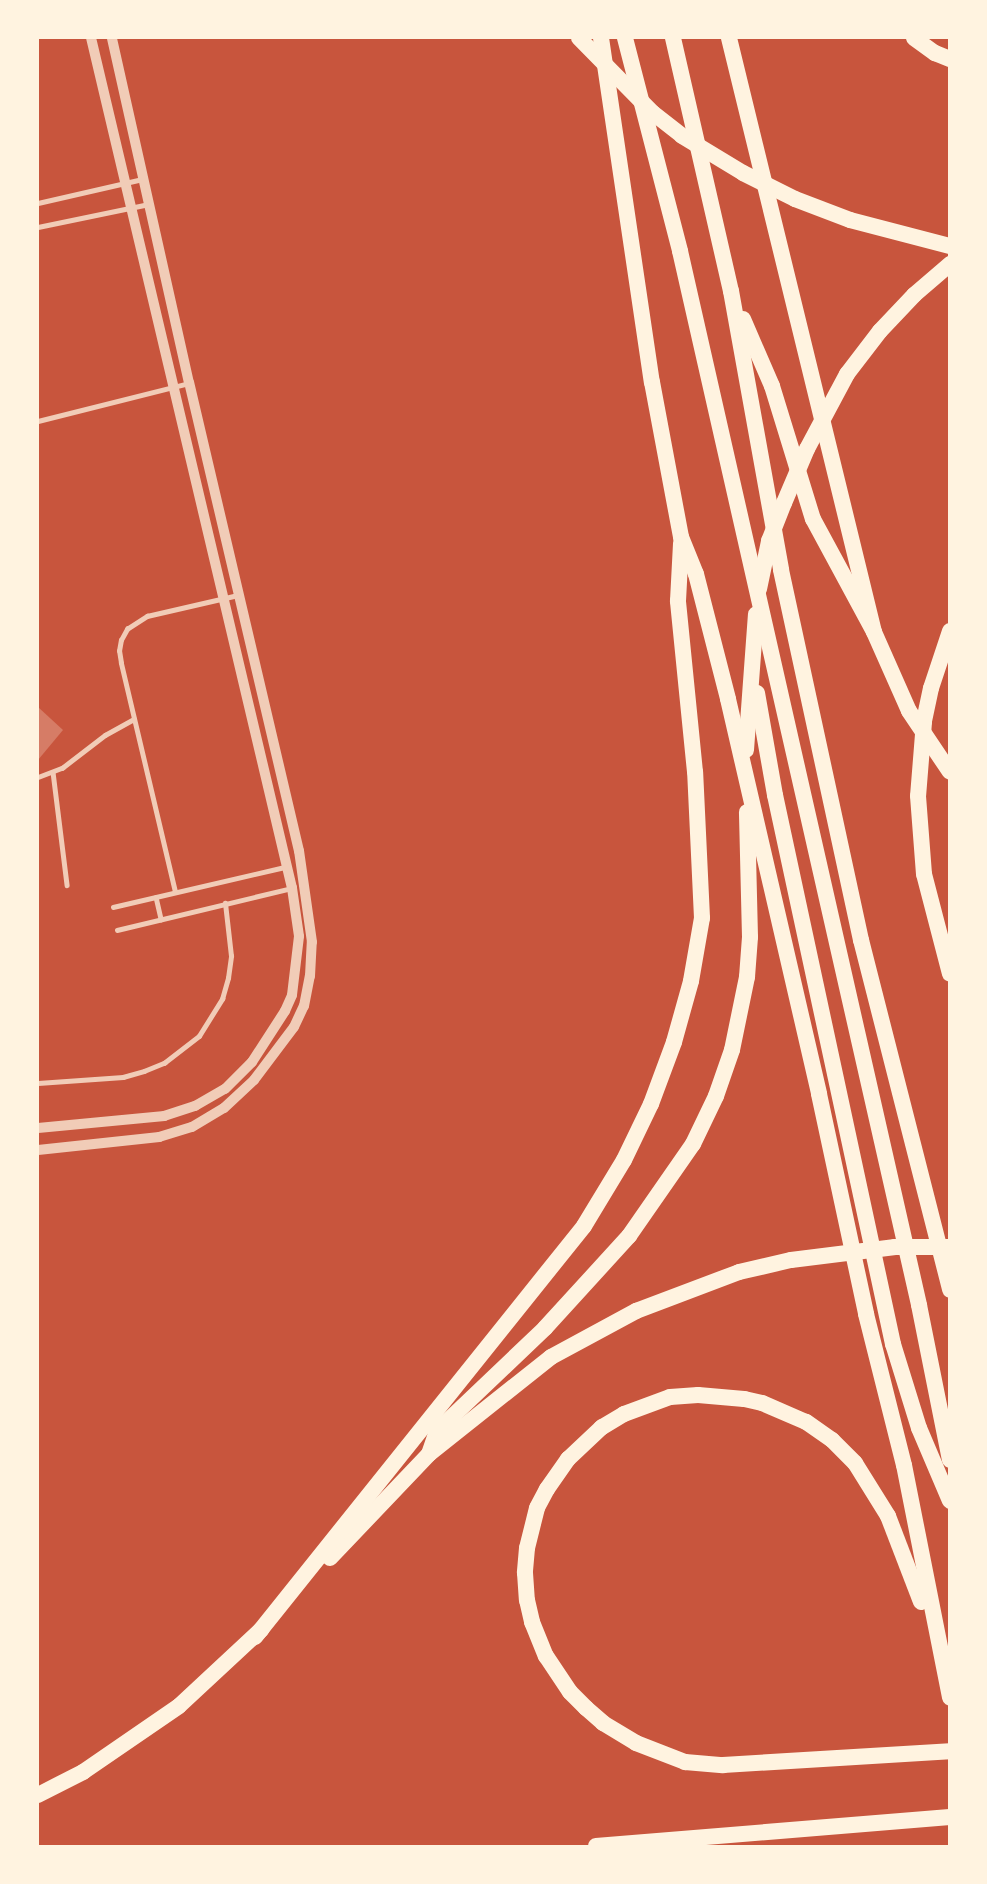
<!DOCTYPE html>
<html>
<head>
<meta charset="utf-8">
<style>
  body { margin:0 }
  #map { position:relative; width:987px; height:1884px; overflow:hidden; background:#c8553d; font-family:"Sofia Sans Condensed",sans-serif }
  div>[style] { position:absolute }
  .building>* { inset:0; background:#d67c66 }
  .service>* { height:4.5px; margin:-2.25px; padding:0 2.25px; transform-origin:2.25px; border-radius:2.25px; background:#f1ccb7 }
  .tertiary>* { height:10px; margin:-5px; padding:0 5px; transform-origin:5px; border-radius:5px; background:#f1ccb7 }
  .motorway>* { height:16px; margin:-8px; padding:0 8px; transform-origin:8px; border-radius:8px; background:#fff3e0 }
  span { translate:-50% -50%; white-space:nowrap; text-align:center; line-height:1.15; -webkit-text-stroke:5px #fff3e0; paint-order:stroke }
  .frame { position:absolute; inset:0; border:39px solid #fff3e0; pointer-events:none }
</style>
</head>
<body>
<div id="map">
  <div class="building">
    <i style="clip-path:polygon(38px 707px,63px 730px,38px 760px)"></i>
  </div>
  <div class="service">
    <i style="left:38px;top:203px;width:108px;rotate:-12.9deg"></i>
    <i style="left:38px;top:227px;width:113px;rotate:-11.7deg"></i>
    <i style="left:38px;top:421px;width:156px;rotate:-14.1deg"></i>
    <i style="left:53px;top:772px;width:114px;rotate:82.9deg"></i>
    <i style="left:38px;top:777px;width:26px;rotate:-21deg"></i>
    <i style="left:62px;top:768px;width:54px;rotate:-37.5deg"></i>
    <i style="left:105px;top:735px;width:33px;rotate:-29deg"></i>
    <i style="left:175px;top:892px;width:235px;rotate:-103.3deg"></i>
    <i style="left:121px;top:663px;width:12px;rotate:-99deg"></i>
    <i style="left:119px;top:651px;width:11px;rotate:-80deg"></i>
    <i style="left:121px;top:640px;width:13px;rotate:-61deg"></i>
    <i style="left:127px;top:629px;width:24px;rotate:-33deg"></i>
    <i style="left:147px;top:616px;width:93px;rotate:-13deg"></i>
    <i style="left:156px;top:897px;width:23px;rotate:77deg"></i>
    <i style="left:113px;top:907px;width:177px;rotate:-13.1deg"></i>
    <i style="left:117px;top:930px;width:180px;rotate:-13.5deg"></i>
    <i style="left:38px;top:1083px;width:85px;rotate:-4deg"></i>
    <i style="left:123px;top:1077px;width:22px;rotate:-16deg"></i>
    <i style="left:144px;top:1071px;width:22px;rotate:-22deg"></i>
    <i style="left:164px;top:1063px;width:44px;rotate:-37.6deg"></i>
    <i style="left:199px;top:1036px;width:44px;rotate:-58.1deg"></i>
    <i style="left:222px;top:999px;width:22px;rotate:-74deg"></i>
    <i style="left:228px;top:978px;width:22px;rotate:-82deg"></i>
    <i style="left:231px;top:956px;width:53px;rotate:-96.5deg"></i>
  </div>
  <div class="tertiary">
    <i style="left:38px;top:1128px;width:127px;rotate:-5.4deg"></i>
    <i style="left:164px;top:1116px;width:33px;rotate:-18deg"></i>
    <i style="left:195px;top:1106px;width:34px;rotate:-30deg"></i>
    <i style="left:225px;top:1089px;width:38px;rotate:-45deg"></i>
    <i style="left:252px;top:1062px;width:61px;rotate:-57.1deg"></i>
    <i style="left:285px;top:1011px;width:17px;rotate:-66deg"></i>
    <i style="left:292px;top:995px;width:59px;rotate:-83.2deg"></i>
    <i style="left:299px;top:936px;width:49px;rotate:-98.3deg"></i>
    <i style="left:292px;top:888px;width:873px;rotate:-103.3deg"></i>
    <i style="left:38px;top:1150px;width:122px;rotate:-6.1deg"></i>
    <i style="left:159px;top:1137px;width:34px;rotate:-17deg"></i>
    <i style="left:192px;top:1127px;width:37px;rotate:-31deg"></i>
    <i style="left:224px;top:1108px;width:41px;rotate:-43deg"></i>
    <i style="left:254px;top:1080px;width:66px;rotate:-53deg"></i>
    <i style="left:294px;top:1027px;width:23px;rotate:-65deg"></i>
    <i style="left:304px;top:1006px;width:31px;rotate:-79deg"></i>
    <i style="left:310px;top:976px;width:34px;rotate:-87deg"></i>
    <i style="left:312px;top:942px;width:92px;rotate:-98.1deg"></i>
    <i style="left:299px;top:851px;width:481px;rotate:-103.2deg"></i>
    <i style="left:189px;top:383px;width:353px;rotate:-102.6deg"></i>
  </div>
  <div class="motorway">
    <i style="left:579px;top:38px;width:105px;rotate:45.4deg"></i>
    <i style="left:653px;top:113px;width:37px;rotate:38deg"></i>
    <i style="left:682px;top:136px;width:71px;rotate:31.2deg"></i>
    <i style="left:743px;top:173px;width:58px;rotate:26.6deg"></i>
    <i style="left:795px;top:199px;width:59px;rotate:20.9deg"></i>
    <i style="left:850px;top:220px;width:103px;rotate:14.6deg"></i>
    <i style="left:601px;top:38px;width:348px;rotate:81.6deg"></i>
    <i style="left:652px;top:382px;width:158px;rotate:79.4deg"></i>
    <i style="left:681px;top:537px;width:40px;rotate:68deg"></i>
    <i style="left:696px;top:574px;width:129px;rotate:75.6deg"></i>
    <i style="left:728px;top:699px;width:405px;rotate:77deg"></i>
    <i style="left:819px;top:1094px;width:225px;rotate:77.9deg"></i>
    <i style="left:866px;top:1314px;width:156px;rotate:75.9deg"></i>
    <i style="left:904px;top:1465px;width:237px;rotate:78.8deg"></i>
    <i style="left:625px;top:38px;width:220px;rotate:75.5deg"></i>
    <i style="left:680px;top:251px;width:1081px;rotate:77.22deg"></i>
    <i style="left:919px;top:1305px;width:158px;rotate:78.7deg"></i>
    <i style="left:673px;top:38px;width:260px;rotate:77.1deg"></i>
    <i style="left:731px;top:291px;width:283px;rotate:79.8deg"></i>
    <i style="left:781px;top:570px;width:379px;rotate:77.8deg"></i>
    <i style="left:861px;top:940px;width:361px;rotate:75.7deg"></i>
    <i style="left:729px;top:38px;width:611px;rotate:76.28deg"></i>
    <i style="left:914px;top:38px;width:26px;rotate:36deg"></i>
    <i style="left:935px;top:53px;width:16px;rotate:22deg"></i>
    <i style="left:743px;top:319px;width:73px;rotate:66.6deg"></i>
    <i style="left:772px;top:386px;width:139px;rotate:72.9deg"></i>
    <i style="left:813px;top:519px;width:128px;rotate:61.6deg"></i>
    <i style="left:874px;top:632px;width:86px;rotate:66.1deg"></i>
    <i style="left:909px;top:711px;width:73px;rotate:56.1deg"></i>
    <i style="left:759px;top:589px;width:49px;rotate:-78.2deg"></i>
    <i style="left:769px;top:541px;width:41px;rotate:-68.5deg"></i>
    <i style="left:784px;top:503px;width:59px;rotate:-66.9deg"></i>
    <i style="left:807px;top:449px;width:85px;rotate:-61.9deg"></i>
    <i style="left:847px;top:374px;width:54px;rotate:-52.5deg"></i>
    <i style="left:880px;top:331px;width:50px;rotate:-46.6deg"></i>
    <i style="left:914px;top:295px;width:48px;rotate:-40.7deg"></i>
    <i style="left:950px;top:631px;width:60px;rotate:108.4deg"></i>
    <i style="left:931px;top:688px;width:35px;rotate:102deg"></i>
    <i style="left:924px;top:722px;width:74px;rotate:94.6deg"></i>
    <i style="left:918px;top:796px;width:78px;rotate:85.6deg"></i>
    <i style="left:924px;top:874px;width:103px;rotate:75.4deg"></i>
    <i style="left:757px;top:693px;width:104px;rotate:80deg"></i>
    <i style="left:775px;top:795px;width:562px;rotate:77.87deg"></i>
    <i style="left:893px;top:1344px;width:88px;rotate:72.8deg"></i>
    <i style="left:919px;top:1428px;width:79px;rotate:67deg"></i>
    <i style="left:746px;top:750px;width:136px;rotate:-85.8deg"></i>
    <i style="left:429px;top:1454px;width:24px;rotate:-71deg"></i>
    <i style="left:437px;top:1431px;width:149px;rotate:-43.6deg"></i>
    <i style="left:545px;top:1328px;width:125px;rotate:-47.6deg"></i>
    <i style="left:629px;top:1236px;width:112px;rotate:-55.2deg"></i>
    <i style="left:693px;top:1144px;width:53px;rotate:-64.4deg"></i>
    <i style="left:716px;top:1096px;width:49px;rotate:-70.8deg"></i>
    <i style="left:732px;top:1050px;width:75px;rotate:-78.4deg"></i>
    <i style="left:747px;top:977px;width:40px;rotate:-85.7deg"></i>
    <i style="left:750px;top:937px;width:125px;rotate:-91.4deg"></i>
    <i style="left:330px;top:1558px;width:144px;rotate:-46.4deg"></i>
    <i style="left:429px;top:1454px;width:156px;rotate:-38.5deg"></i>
    <i style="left:551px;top:1357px;width:97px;rotate:-28.4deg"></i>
    <i style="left:636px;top:1311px;width:110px;rotate:-20.7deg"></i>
    <i style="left:739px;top:1272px;width:53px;rotate:-13deg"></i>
    <i style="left:791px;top:1260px;width:105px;rotate:-7.1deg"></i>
    <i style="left:895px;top:1247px;width:54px"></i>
    <i style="left:921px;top:1602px;width:92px;rotate:-111deg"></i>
    <i style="left:888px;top:1516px;width:62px;rotate:-121.9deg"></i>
    <i style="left:855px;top:1463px;width:33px;rotate:-135deg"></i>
    <i style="left:832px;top:1440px;width:32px;rotate:-145deg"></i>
    <i style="left:806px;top:1422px;width:48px;rotate:-156.6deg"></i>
    <i style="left:762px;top:1403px;width:18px;rotate:-167deg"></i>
    <i style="left:744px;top:1399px;width:46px;rotate:-175deg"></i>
    <i style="left:698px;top:1395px;width:28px;rotate:176deg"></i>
    <i style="left:670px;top:1397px;width:49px;rotate:159.7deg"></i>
    <i style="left:624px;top:1414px;width:26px;rotate:149deg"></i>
    <i style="left:602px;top:1427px;width:47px;rotate:136.7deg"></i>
    <i style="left:568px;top:1459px;width:37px;rotate:125deg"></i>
    <i style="left:547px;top:1489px;width:21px;rotate:118deg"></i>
    <i style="left:537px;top:1508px;width:41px;rotate:104deg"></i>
    <i style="left:527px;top:1548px;width:25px;rotate:95deg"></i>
    <i style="left:525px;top:1573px;width:27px;rotate:86deg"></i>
    <i style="left:527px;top:1600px;width:23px;rotate:77deg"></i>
    <i style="left:532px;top:1622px;width:37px;rotate:68deg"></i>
    <i style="left:546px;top:1656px;width:43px;rotate:56.3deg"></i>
    <i style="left:570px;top:1692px;width:23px;rotate:45deg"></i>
    <i style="left:586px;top:1708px;width:23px;rotate:41deg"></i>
    <i style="left:603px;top:1723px;width:39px;rotate:31deg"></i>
    <i style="left:636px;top:1743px;width:53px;rotate:21.2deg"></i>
    <i style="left:685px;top:1762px;width:38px;rotate:5deg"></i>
    <i style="left:723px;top:1765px;width:227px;rotate:-3.5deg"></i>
    <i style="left:255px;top:1637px;width:526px;rotate:-51.32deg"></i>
    <i style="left:584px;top:1226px;width:77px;rotate:-58.8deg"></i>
    <i style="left:624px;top:1160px;width:62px;rotate:-64.3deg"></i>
    <i style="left:651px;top:1104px;width:66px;rotate:-69.6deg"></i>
    <i style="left:674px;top:1042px;width:63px;rotate:-74.4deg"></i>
    <i style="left:691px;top:981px;width:64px;rotate:-80.1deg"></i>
    <i style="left:702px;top:918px;width:146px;rotate:-92.7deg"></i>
    <i style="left:695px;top:772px;width:172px;rotate:-95.7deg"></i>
    <i style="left:678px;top:601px;width:58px;rotate:-87deg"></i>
    <i style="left:38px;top:1795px;width:51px;rotate:-27.1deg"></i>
    <i style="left:83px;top:1772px;width:116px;rotate:-34.5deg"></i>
    <i style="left:179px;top:1706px;width:113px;rotate:-42.9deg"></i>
    <i style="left:596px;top:1846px;width:355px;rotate:-4.7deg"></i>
  </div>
  <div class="frame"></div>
</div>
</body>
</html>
